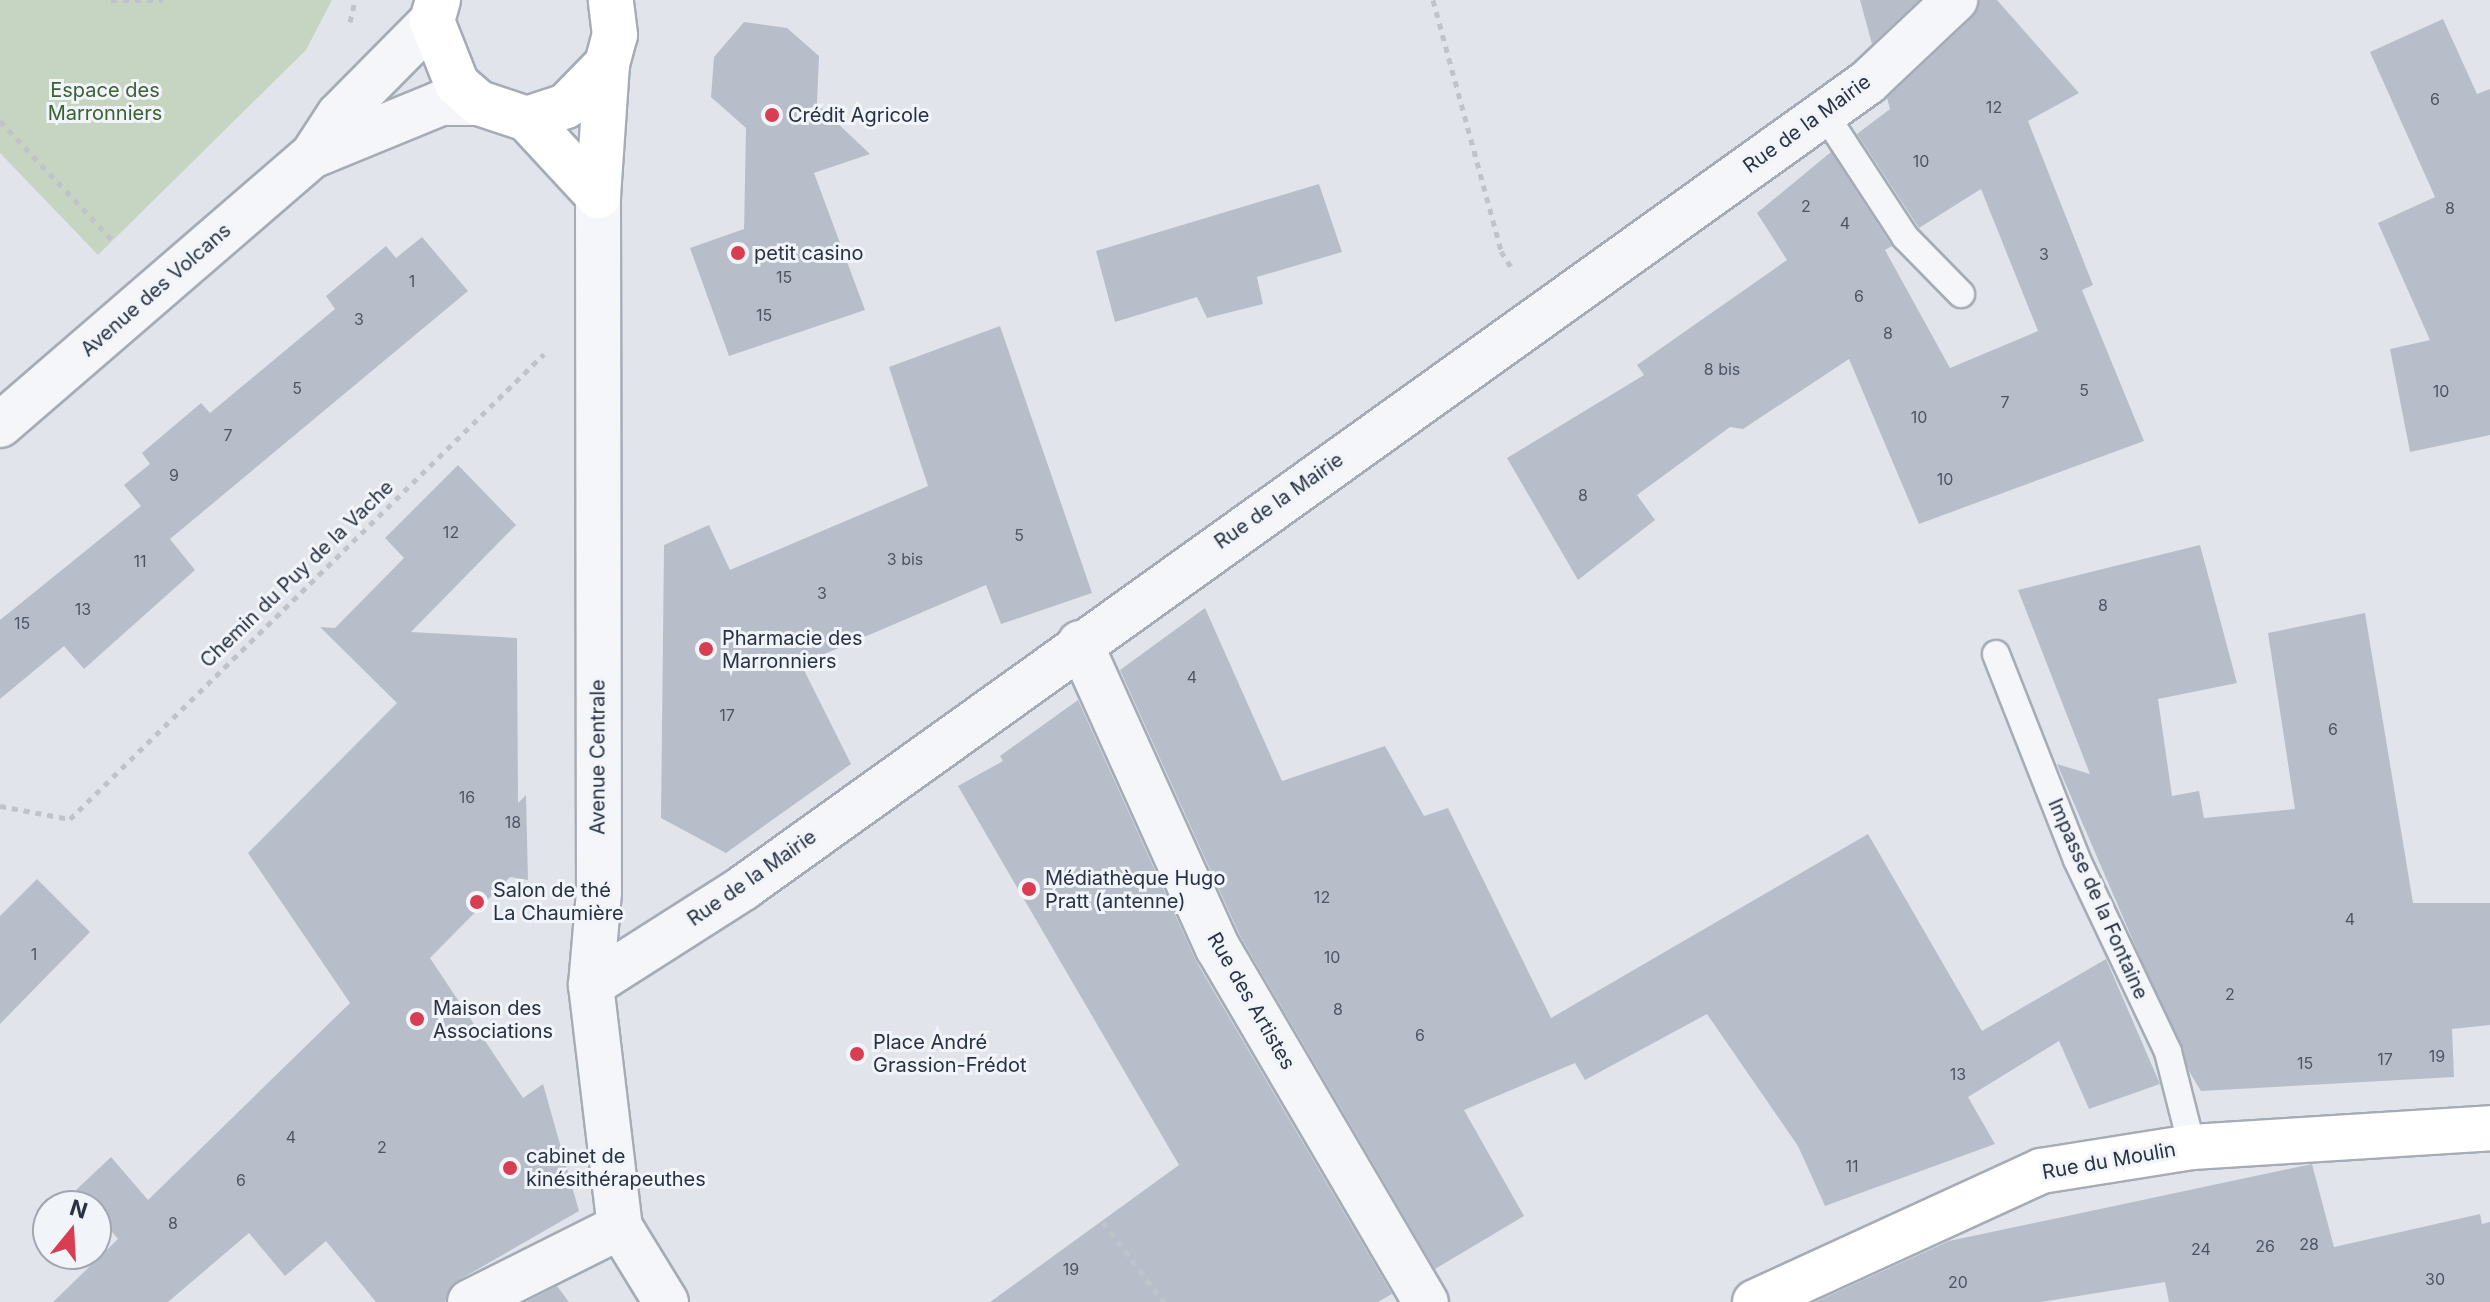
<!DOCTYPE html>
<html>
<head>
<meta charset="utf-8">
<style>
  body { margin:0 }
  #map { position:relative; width:2490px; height:1302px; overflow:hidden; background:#e1e5eb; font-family:Inter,sans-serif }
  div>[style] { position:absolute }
  .green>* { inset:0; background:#c6d5c1 }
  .building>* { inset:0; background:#b8bec9 }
  .path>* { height:5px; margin-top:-2.5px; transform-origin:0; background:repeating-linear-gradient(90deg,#bfc3ca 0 6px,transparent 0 12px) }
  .roads { filter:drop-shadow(2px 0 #a6acb6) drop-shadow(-2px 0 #a6acb6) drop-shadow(0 2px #a6acb6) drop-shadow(0 -2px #a6acb6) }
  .service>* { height:26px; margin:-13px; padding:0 13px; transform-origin:13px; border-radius:13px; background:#f4f6f9 }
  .minor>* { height:44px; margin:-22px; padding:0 22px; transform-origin:22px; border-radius:22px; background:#f4f6f9 }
  .tertiary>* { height:44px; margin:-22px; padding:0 22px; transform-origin:22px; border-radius:22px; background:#f4f6f9 }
  .secondary>* { height:44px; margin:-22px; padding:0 22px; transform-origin:22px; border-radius:22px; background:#fff }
  .dots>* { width:22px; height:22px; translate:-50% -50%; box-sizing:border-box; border:4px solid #f1f4f8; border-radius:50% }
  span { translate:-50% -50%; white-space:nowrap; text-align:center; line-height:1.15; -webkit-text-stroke:6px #f1f4f8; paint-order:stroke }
  .number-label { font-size:16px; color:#4c5565 }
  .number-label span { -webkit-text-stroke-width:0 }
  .park-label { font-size:20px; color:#3c6134 }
  .poi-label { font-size:20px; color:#283244 }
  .left { translate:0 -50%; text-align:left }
  .street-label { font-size:20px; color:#283244 }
  .north { position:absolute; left:32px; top:1190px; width:80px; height:80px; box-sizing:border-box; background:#f1f4f8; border:2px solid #a1a6b0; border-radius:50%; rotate:18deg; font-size:22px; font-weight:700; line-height:32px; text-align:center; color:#283244 }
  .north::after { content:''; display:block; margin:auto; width:28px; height:36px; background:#d93d52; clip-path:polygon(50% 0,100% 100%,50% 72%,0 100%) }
</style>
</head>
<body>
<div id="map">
  <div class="green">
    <i style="clip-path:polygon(0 0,332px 0,306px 50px,98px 255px,0 153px)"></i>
  </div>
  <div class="building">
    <i style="clip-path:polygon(1860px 0,1919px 0,1872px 44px)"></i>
    <i style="clip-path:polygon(1979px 0,1997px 0,2079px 93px,2028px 121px,2093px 285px,2082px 290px,2144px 441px,1919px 524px,1849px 359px,1743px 429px,1730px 427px,1637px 495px,1655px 520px,1578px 580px,1507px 458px,1644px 375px,1637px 365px,1787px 260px,1757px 213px,1831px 152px,1892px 246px,1885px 250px,1950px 368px,2038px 331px,1981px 189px,1919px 228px,1857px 134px,1890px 109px,1887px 98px,1972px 18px)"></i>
    <i style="clip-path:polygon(2443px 19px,2477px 94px,2490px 89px,2490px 435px,2410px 452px,2390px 349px,2430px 340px,2378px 223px,2435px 197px,2370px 52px)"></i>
    <i style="clip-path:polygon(744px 22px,787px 28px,819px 56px,817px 104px,870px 154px,814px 173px,865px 310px,729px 356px,690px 248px,744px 229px,746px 128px,711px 97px,714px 57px)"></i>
    <i style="clip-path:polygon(1319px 184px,1342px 252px,1257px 277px,1263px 304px,1207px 318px,1197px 297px,1115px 322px,1096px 251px)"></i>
    <i style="clip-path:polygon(422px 237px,468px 291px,170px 539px,195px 570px,84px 669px,64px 646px,0 699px,0 620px,141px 506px,124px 485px,150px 464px,142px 453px,201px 403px,210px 413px,335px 309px,326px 296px,386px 246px,396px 258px)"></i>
    <i style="clip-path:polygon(1000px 326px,1092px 593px,1001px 624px,986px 585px,801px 664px,851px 764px,726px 853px,661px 818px,664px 545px,709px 525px,730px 570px,928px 486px,889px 367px)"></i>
    <i style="clip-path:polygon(458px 465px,516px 525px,411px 632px,517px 638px,518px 803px,526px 795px,528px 880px,510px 877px,430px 958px,523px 1098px,543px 1084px,579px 1211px,459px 1280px,445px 1302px,376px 1302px,326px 1241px,285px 1276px,249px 1233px,168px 1302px,53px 1302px,118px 1239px,76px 1190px,111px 1157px,148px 1200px,350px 1003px,248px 853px,397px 703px,320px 627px,335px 628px,404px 558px,385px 538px)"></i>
    <i style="clip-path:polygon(2200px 545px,2237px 683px,2158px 699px,2172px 796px,2199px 791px,2204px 818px,2295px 809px,2268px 633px,2365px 613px,2413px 903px,2490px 903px,2490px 1025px,2452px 1029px,2454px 1077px,2201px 1091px,2190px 1073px,2057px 764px,2090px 774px,2018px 590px)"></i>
    <i style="clip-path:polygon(1205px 608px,1282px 781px,1385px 746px,1424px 816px,1448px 808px,1551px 1018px,1868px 834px,1982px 1031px,2106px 959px,2160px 1084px,2089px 1109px,2059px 1041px,1968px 1097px,1995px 1144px,1825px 1206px,1798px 1146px,1707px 1014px,1585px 1080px,1575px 1063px,1464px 1110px,1524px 1216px,1435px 1269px,1240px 936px,1120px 670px)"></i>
    <i style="clip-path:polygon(1078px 700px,1196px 961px,1392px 1294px,1378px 1302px,990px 1302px,1179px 1165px,958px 786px,1003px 761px,1000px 756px)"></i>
    <i style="clip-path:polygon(37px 879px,90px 932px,0 1024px,0 916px)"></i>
    <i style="clip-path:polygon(2312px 1164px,2334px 1247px,2480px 1214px,2482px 1224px,2490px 1222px,2490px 1302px,2169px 1302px,2165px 1282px,2041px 1302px,1815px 1302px,1949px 1241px)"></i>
    <i style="clip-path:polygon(557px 1286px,569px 1302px,526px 1302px)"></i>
  </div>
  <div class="path">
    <i style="left:111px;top:0;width:52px"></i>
    <i style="left:1433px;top:0;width:260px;rotate:74.8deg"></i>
    <i style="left:1501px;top:251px;width:22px;rotate:58deg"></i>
    <i style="left:350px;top:22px;width:23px;rotate:-77deg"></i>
    <i style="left:0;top:121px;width:165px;rotate:46.7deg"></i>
    <i style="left:0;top:806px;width:71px;rotate:10.5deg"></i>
    <i style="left:70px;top:819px;width:664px;rotate:-44.45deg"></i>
    <i style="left:1103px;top:1222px;width:101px;rotate:52.7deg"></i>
  </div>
  <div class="roads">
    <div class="service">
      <i style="left:1824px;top:113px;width:148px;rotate:56.8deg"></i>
      <i style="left:1905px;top:237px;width:80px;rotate:45.5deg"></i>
      <i style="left:1996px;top:654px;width:221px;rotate:68.5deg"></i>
      <i style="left:2077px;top:860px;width:212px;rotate:64.6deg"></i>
      <i style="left:2168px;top:1052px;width:98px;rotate:75.8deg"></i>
    </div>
    <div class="minor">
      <i style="left:316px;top:150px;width:42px;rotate:-56.7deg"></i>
      <i style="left:339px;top:115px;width:132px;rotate:-45.3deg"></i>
      <i style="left:598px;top:196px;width:696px;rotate:89.92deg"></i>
      <i style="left:599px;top:892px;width:93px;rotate:94.9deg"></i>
      <i style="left:591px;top:985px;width:244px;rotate:83.2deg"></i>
      <i style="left:620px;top:1227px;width:88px;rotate:58.5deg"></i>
      <i style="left:0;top:425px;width:412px;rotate:-40.8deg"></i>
      <i style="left:312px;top:156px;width:139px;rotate:-22.3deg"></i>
      <i style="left:441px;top:103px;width:38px"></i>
      <i style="left:1080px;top:643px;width:335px;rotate:65.7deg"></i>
      <i style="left:1218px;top:948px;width:411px;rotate:59.6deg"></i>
      <i style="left:591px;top:985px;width:180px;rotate:-32.5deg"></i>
      <i style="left:470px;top:1302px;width:168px;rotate:-26.6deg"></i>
    </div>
    <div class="tertiary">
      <i style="left:743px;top:888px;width:1384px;rotate:-35.62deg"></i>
      <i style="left:1868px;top:82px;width:120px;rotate:-43.3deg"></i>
    </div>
    <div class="secondary">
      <i style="left:438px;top:0;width:22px;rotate:106deg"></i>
      <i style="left:432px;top:21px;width:68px;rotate:68.4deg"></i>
      <i style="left:457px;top:84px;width:29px;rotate:41deg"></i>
      <i style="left:479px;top:103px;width:51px;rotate:18.4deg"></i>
      <i style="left:527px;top:119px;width:41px;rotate:-18.4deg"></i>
      <i style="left:566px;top:106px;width:59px;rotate:-45.7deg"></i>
      <i style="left:607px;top:64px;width:30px;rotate:-75deg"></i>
      <i style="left:615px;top:35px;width:35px;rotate:-97deg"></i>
      <i style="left:527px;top:119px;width:105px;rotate:47.3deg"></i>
      <i style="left:598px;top:196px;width:132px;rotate:-86.1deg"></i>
      <i style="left:1755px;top:1302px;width:315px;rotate:-24.6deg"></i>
      <i style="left:2041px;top:1171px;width:153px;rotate:-9deg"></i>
      <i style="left:2192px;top:1147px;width:299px;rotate:-3.6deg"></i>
    </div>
  </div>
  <div class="dots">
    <i style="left:772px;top:115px;background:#d93d52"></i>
    <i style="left:738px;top:253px;background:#d93d52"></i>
    <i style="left:706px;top:649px;background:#d93d52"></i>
    <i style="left:1029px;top:889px;background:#d93d52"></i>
    <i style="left:477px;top:902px;background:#d93d52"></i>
    <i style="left:417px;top:1019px;background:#d93d52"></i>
    <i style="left:857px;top:1054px;background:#d93d52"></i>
    <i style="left:510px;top:1168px;background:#d93d52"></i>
  </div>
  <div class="number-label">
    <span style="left:2435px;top:99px">6</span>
    <span style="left:1994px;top:107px">12</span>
    <span style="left:1921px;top:161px">10</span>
    <span style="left:1806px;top:206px">2</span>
    <span style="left:2450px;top:208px">8</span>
    <span style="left:1845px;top:223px">4</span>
    <span style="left:2044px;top:254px">3</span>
    <span style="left:784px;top:277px">15</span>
    <span style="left:412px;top:281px">1</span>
    <span style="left:1859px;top:296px">6</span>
    <span style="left:764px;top:315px">15</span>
    <span style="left:359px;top:319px">3</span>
    <span style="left:1888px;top:333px">8</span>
    <span style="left:1722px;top:369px">8 bis</span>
    <span style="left:297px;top:388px">5</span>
    <span style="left:2084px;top:390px">5</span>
    <span style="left:2441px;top:391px">10</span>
    <span style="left:2005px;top:402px">7</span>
    <span style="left:1919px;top:417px">10</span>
    <span style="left:228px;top:435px">7</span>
    <span style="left:174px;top:475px">9</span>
    <span style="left:1945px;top:479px">10</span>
    <span style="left:1583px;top:495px">8</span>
    <span style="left:451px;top:532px">12</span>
    <span style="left:1019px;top:535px">5</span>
    <span style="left:905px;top:559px">3 bis</span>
    <span style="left:140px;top:561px">11</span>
    <span style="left:822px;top:593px">3</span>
    <span style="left:2103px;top:605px">8</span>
    <span style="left:83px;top:609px">13</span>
    <span style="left:22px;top:623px">15</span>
    <span style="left:1192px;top:677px">4</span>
    <span style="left:727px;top:715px">17</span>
    <span style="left:2333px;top:729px">6</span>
    <span style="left:467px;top:797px">16</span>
    <span style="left:513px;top:822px">18</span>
    <span style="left:1322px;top:897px">12</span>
    <span style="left:2350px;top:919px">4</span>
    <span style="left:34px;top:954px">1</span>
    <span style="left:1332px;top:957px">10</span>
    <span style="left:2230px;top:994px">2</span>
    <span style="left:1338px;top:1009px">8</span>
    <span style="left:1420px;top:1035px">6</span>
    <span style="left:2437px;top:1056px">19</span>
    <span style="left:2385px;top:1059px">17</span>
    <span style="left:2305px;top:1063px">15</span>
    <span style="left:1958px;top:1074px">13</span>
    <span style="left:291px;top:1137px">4</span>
    <span style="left:382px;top:1147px">2</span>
    <span style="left:1852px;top:1166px">11</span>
    <span style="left:241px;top:1180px">6</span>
    <span style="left:173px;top:1223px">8</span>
    <span style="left:2309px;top:1244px">28</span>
    <span style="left:2265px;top:1246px">26</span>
    <span style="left:2201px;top:1249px">24</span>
    <span style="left:1071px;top:1269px">19</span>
    <span style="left:2435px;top:1279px">30</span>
    <span style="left:1958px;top:1282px">20</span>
  </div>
  <div class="park-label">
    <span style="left:105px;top:102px">Espace des<br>Marronniers</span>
  </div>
  <div class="poi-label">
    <span class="left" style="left:788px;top:115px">Crédit Agricole</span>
    <span class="left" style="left:754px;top:253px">petit casino</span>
    <span class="left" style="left:722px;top:650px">Pharmacie des<br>Marronniers</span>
    <span class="left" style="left:1045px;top:890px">Médiathèque Hugo<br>Pratt (antenne)</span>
    <span class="left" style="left:493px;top:902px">Salon de thé<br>La Chaumière</span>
    <span class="left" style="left:433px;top:1020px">Maison des<br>Associations</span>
    <span class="left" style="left:873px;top:1054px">Place André<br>Grassion-Frédot</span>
    <span class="left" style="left:526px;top:1168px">cabinet de<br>kinésithérapeuthes</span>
  </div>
  <div class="street-label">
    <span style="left:1807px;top:124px;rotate:-36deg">Rue de la Mairie</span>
    <span style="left:156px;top:290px;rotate:-41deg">Avenue des Volcans</span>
    <span style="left:1279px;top:501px;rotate:-35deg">Rue de la Mairie</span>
    <span style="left:297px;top:574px;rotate:-44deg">Chemin du Puy de la Vache</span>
    <span style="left:598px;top:757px;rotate:-90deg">Avenue Centrale</span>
    <span style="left:752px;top:878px;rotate:-35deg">Rue de la Mairie</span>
    <span style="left:2098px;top:899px;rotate:66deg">Impasse de la Fontaine</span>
    <span style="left:1251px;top:1001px;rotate:60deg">Rue des Artistes</span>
    <span style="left:2109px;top:1161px;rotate:-10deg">Rue du Moulin</span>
  </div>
  <div class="north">N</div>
</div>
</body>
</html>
